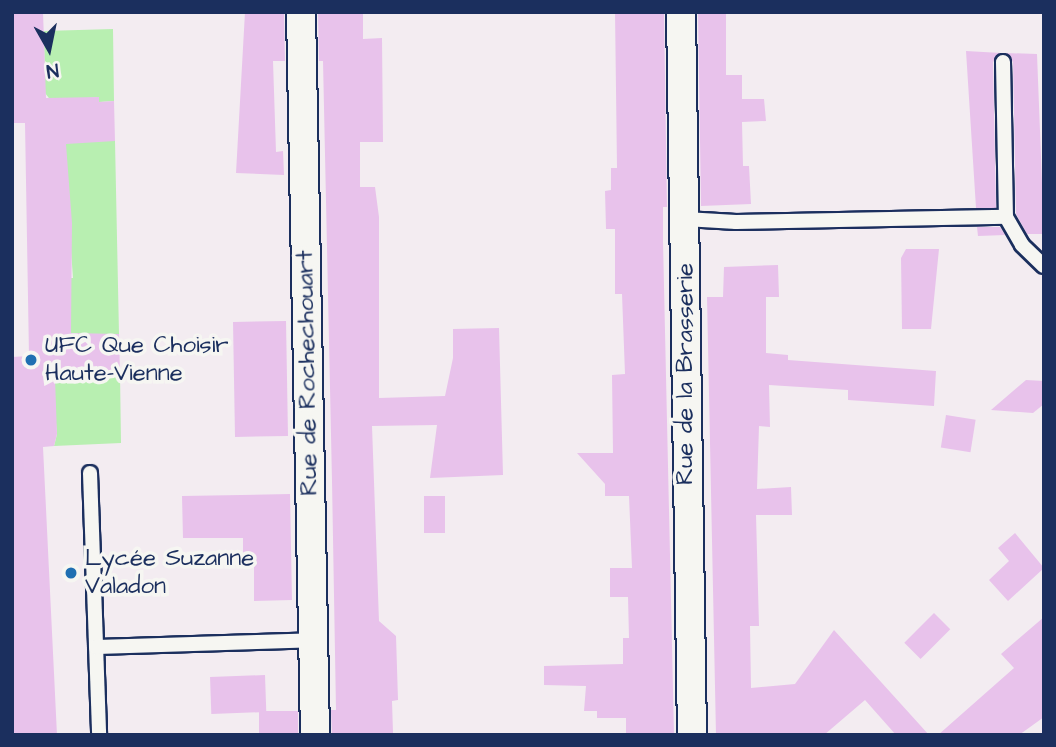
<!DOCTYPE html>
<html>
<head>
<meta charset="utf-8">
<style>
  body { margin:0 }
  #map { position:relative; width:1056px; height:747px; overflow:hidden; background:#f3ecf1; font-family:"Architects Daughter",sans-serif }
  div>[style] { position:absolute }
  .green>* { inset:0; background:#b8efb1 }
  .building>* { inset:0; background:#e8c2eb; transform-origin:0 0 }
  .roads { filter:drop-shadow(2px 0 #1b2f5e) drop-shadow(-2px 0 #1b2f5e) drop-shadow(0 2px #1b2f5e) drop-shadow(0 -2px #1b2f5e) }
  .lane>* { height:14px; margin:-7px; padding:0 7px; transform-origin:7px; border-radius:7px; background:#f6f6f2 }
  .street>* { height:28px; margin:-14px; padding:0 14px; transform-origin:14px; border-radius:14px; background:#f6f6f2 }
  .dots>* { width:19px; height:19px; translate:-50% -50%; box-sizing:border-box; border:4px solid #f6f6f2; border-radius:50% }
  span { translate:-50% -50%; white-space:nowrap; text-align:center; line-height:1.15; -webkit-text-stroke:7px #f6f6f2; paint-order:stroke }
  .poi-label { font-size:24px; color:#1b2f5e }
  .left { translate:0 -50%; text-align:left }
  .street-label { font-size:24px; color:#1b2f5e }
  .frame { position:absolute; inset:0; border:14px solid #1b2f5e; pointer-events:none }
  .north { position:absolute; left:14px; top:14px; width:70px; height:70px; -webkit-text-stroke:5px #f6f6f2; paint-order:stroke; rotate:171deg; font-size:19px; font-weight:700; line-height:28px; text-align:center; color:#1b2f5e }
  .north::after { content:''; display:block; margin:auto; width:24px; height:32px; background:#1b2f5e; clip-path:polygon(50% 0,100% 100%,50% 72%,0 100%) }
</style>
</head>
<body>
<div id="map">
  <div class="green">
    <i style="clip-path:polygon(113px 29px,114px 101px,99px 102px,99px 97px,52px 102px,45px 93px,44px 31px)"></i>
    <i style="clip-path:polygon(63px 141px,115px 141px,119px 334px,67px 335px,69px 278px,73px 278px)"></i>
    <i style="clip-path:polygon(120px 373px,121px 443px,54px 446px,57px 434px,52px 384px,58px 375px)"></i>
  </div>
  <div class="building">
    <i style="clip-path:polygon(12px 12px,43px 12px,46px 98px,99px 97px,99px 102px,114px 101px,115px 141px,66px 144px,72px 223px,71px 333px,119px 334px,120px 373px,107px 374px,107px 378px,55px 378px,57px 434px,54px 446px,43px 447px,57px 735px,12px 735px,12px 357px,29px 356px,25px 123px,12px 123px)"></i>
    <i style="clip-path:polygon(245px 12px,284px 12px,285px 61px,273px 61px,276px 152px,283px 151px,284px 175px,236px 173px)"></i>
    <i style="clip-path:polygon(318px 12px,363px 12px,363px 39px,382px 38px,383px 142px,360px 142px,360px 187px,375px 187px,379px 217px,379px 398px,445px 396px,453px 358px,453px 329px,499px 328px,503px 475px,430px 478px,437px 425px,372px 426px,379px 621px,396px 636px,398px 700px,392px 701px,393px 733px,375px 735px,332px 735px,331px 710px,336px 710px,332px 481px,323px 61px,319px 61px)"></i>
    <i style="clip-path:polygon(615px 12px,664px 12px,667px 207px,663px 207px,663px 241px,674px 735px,626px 735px,626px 718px,597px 718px,597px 711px,584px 711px,586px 686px,544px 685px,544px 666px,623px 664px,623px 638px,629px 638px,628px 597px,610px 597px,610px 568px,632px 568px,629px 496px,605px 496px,605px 484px,577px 453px,613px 453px,612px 375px,625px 374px,622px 294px,615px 294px,615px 229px,606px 229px,605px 191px,611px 190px,611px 168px,617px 168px)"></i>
    <i style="clip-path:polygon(698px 12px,726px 12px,726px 75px,742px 75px,742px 99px,764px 99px,766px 121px,742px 122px,743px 166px,749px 166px,751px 204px,701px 206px)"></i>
    <i style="clip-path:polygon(966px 51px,1001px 53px,993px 62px,996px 208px,976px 208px)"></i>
    <i style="clip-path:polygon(1006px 53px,1037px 54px,1044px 234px,1027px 234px,1016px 214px,1013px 62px)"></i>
    <i style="clip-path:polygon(977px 227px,1000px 227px,1005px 235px,978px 236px)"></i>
    <i style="clip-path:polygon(906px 249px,939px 249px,931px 329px,902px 329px,901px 258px)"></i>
    <i style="clip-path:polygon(778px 265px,779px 297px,766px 297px,766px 353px,788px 355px,788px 360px,936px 371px,934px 406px,848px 400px,848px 390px,769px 385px,770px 427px,759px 426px,757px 489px,791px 487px,792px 515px,756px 515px,759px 626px,750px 626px,751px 688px,795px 684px,834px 630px,929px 735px,896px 735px,865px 700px,824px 735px,716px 735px,707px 297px,723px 297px,724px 267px)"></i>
    <i style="left:286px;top:321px;width:115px;height:53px;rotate:89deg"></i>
    <i style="clip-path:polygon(1026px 380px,1044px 381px,1044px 404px,1033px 413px,991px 410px)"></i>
    <i style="left:946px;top:415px;width:30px;height:33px;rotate:9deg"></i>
    <i style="clip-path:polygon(290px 494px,292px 600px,254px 601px,254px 564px,243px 564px,243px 538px,183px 538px,182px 496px)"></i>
    <i style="left:424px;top:496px;width:21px;height:37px"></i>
    <i style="clip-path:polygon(1015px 533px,1044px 568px,1008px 601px,989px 580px,1009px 561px,998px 548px)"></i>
    <i style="left:934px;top:613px;width:23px;height:42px;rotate:45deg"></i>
    <i style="clip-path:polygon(1044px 617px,1044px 717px,1019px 735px,938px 735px,1014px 668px,1001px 654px)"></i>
    <i style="left:265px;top:675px;width:37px;height:55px;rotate:88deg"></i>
    <i style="left:298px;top:711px;width:24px;height:39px;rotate:90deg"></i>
  </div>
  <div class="roads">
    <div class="lane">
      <i style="left:1003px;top:62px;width:155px;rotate:88.9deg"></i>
      <i style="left:1006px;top:217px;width:32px;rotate:60deg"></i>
      <i style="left:1022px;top:245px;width:30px;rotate:44deg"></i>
      <i style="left:685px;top:219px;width:51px;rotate:3.4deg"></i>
      <i style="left:736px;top:222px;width:270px;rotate:-1.1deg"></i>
      <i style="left:90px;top:473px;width:262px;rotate:88deg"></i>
      <i style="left:96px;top:647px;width:218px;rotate:-1.8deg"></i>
    </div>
    <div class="street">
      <i style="left:301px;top:12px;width:723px;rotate:88.89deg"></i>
      <i style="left:681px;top:12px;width:723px;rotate:89.13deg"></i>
    </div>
  </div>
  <div class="dots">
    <i style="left:31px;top:360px;background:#1f6fb2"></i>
    <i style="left:71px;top:573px;background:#1f6fb2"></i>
  </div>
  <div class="poi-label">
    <span class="left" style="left:45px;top:360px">UFC Que Choisir<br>Haute-Vienne</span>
    <span class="left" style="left:85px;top:573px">Lycée Suzanne<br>Valadon</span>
  </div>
  <div class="street-label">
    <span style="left:308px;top:373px;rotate:-91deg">Rue de Rochechouart</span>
    <span style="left:686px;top:374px;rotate:-90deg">Rue de la Brasserie</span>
  </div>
  <div class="frame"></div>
  <div class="north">N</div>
</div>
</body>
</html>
